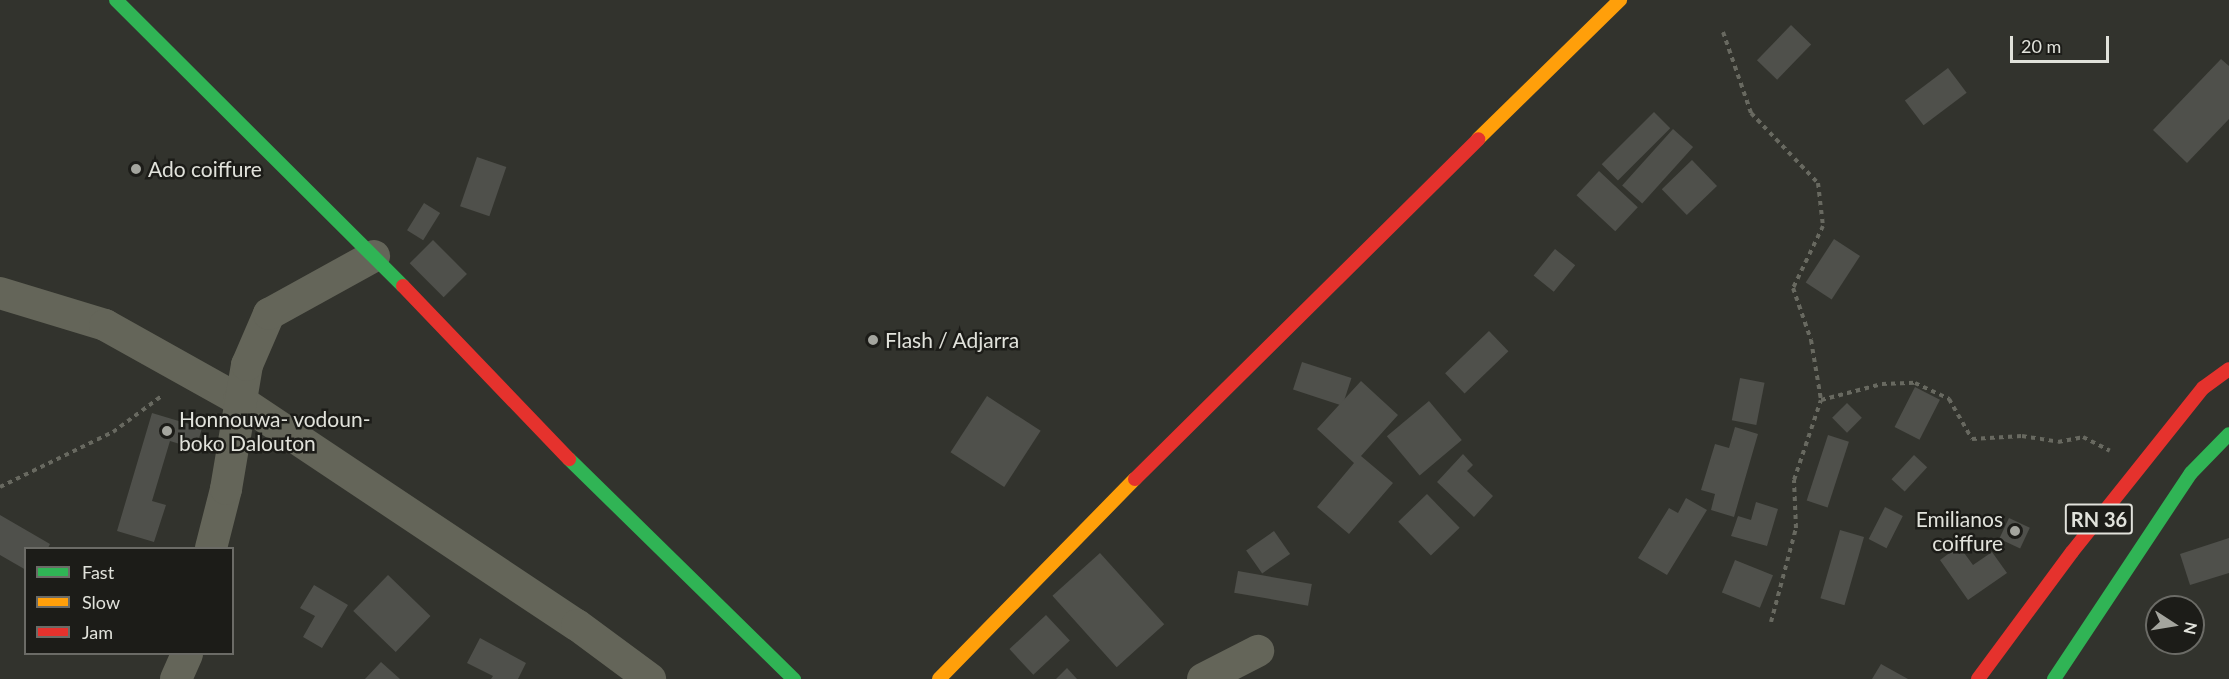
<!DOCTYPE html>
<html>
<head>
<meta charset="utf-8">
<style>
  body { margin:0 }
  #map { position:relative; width:2229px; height:679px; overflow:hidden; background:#32332d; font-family:Lato,sans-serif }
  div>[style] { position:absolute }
  .building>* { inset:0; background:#4f504b; transform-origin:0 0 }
  .path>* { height:4px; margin-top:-2px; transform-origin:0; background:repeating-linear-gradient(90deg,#686960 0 4.5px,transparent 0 9px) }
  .street>* { height:32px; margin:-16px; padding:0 16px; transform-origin:16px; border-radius:16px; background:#646559 }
  .fast>* { height:14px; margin:-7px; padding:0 7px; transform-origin:7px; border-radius:7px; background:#30b455 }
  .slow>* { height:14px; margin:-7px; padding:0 7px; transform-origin:7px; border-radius:7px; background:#ff9f0a }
  .jam>* { height:14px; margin:-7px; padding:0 7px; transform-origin:7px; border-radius:7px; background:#e5322d }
  .dots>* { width:16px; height:16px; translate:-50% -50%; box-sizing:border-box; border:3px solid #1c1c18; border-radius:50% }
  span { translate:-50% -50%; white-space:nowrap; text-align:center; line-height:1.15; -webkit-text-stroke:5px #1c1c18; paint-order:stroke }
  .shield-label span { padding:2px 4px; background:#1c1c18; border:2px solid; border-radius:4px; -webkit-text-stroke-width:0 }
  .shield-label { font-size:20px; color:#e1e2db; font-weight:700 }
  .poi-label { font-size:21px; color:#e1e2db }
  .left { translate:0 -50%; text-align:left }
  .right { translate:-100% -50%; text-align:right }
  .legend { position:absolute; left:24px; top:547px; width:210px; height:108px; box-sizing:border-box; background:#1c1c18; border:2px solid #6b6b66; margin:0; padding:8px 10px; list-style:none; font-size:18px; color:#e1e2db }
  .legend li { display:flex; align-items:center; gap:12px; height:30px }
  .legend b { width:30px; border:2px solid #6b6b66 }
  .north { position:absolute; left:2145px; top:595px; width:60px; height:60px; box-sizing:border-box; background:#1c1c18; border:2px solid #6b6b66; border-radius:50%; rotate:102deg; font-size:16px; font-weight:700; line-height:24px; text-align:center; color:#e1e2db }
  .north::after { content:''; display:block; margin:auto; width:21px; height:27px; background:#a4a59e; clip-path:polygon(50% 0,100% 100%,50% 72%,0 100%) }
  .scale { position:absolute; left:2010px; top:36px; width:99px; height:27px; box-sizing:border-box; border:3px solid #e1e2db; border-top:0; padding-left:8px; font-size:18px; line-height:21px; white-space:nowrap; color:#e1e2db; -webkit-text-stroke:4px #1c1c18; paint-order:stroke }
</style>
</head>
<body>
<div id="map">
  <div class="building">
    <i style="left:1791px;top:25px;width:28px;height:49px;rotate:44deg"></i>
    <i style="clip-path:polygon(2221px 59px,2229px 66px,2229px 119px,2187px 163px,2153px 130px)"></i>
    <i style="left:1948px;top:68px;width:31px;height:54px;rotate:53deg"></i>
    <i style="left:1654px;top:112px;width:23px;height:74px;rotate:45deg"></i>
    <i style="left:1673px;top:129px;width:27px;height:76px;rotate:42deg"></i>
    <i style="left:477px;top:157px;width:31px;height:52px;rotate:19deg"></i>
    <i style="left:1692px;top:160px;width:36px;height:42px;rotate:46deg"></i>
    <i style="left:1599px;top:171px;width:53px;height:33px;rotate:43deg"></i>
    <i style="left:424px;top:203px;width:19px;height:32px;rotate:32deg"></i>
    <i style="left:1834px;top:239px;width:31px;height:52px;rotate:33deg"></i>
    <i style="left:433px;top:240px;width:48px;height:33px;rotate:45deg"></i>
    <i style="left:1555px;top:249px;width:26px;height:34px;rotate:39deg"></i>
    <i style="left:1489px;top:331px;width:28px;height:61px;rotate:46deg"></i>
    <i style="left:1302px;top:362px;width:52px;height:29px;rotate:18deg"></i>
    <i style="left:1740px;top:378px;width:25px;height:43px;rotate:11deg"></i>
    <i style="clip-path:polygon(1361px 381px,1398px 415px,1361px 456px,1393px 483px,1349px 534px,1317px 507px,1354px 463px,1317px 429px)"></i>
    <i style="left:1915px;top:387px;width:28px;height:45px;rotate:27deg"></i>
    <i style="left:987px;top:396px;width:64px;height:67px;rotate:33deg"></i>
    <i style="left:1429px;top:401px;width:51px;height:55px;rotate:50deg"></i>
    <i style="left:1847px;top:403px;width:21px;height:21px;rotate:45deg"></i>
    <i style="clip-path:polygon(152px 413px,202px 428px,196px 449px,170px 441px,152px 501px,166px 505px,154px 542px,117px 531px)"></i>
    <i style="clip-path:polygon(1735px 427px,1758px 434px,1734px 517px,1711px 510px,1715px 494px,1701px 490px,1715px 444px,1729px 448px)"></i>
    <i style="left:1828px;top:435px;width:22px;height:69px;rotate:18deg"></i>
    <i style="clip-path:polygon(1463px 454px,1473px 465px,1467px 471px,1493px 496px,1474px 517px,1437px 482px)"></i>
    <i style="left:1914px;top:455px;width:18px;height:33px;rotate:43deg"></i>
    <i style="left:1427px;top:494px;width:47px;height:40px;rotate:46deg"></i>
    <i style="clip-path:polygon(1686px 498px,1707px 510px,1667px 575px,1638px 558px,1669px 508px,1678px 513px)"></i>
    <i style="clip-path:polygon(1756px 502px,1778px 509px,1767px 546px,1731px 536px,1738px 516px,1751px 520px)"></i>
    <i style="left:1885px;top:507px;width:20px;height:36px;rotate:27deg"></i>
    <i style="clip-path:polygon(0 515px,50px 544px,48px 548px,26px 548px,26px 570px,0 555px)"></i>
    <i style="left:2009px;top:518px;width:23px;height:23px;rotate:25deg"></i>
    <i style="left:1840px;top:530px;width:25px;height:71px;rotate:16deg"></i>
    <i style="left:1274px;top:531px;width:28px;height:34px;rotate:55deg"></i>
    <i style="clip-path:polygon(2229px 538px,2229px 573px,2190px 585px,2180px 554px)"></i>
    <i style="clip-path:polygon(1959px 546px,1973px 565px,1992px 552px,2007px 573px,1968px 600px,1940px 560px)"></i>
    <i style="left:1100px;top:553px;width:96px;height:64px;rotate:48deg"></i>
    <i style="left:1735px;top:560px;width:41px;height:35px;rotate:22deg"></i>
    <i style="left:1238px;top:571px;width:75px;height:22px;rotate:10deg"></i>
    <i style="left:388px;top:575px;width:59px;height:50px;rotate:44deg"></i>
    <i style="clip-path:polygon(314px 585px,348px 605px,322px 648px,303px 637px,315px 616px,300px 608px)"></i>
    <i style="left:1046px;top:615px;width:35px;height:50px;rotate:47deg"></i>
    <i style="clip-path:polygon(480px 638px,526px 663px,518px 679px,491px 679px,493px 676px,467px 663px)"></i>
    <i style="clip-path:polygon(381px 662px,400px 679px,365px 679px)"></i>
    <i style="clip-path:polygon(1881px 664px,1908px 679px,1872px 679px)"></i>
    <i style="clip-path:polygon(1067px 668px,1077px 679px,1056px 679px)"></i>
  </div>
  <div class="path">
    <i style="left:1723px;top:32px;width:86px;rotate:70.9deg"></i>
    <i style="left:1751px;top:113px;width:97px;rotate:46.3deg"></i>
    <i style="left:1818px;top:183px;width:43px;rotate:83.4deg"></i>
    <i style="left:1823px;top:226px;width:69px;rotate:115.8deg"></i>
    <i style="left:1793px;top:288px;width:55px;rotate:70.9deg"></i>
    <i style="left:1811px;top:340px;width:61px;rotate:80.5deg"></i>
    <i style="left:0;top:487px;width:126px;rotate:-26deg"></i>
    <i style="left:113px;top:432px;width:62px;rotate:-36.5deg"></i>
    <i style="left:1771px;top:622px;width:97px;rotate:-75.1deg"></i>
    <i style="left:1796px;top:528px;width:48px;rotate:-92.4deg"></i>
    <i style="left:1794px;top:480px;width:84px;rotate:-71.4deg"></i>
    <i style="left:1821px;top:400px;width:63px;rotate:-14.7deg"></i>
    <i style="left:1882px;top:384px;width:33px;rotate:-2deg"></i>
    <i style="left:1915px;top:383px;width:38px;rotate:25deg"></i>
    <i style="left:1949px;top:399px;width:46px;rotate:60.1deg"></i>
    <i style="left:1972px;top:439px;width:50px;rotate:-3.4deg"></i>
    <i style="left:2022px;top:436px;width:36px;rotate:9deg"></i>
    <i style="left:2058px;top:442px;width:25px;rotate:-11deg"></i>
    <i style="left:2083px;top:437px;width:30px;rotate:27deg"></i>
  </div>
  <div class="street">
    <i style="left:0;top:293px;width:110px;rotate:16.9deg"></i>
    <i style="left:105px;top:325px;width:154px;rotate:29.2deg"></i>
    <i style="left:239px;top:400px;width:406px;rotate:33.7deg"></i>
    <i style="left:577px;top:625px;width:91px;rotate:36.5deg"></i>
    <i style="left:211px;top:548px;width:61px;rotate:-75.7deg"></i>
    <i style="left:226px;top:489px;width:126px;rotate:-80.4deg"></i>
    <i style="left:247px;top:365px;width:56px;rotate:-66.7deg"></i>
    <i style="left:269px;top:314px;width:120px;rotate:-28.9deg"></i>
    <i style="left:176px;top:679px;width:27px;rotate:-66deg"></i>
    <i style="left:1203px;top:679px;width:62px;rotate:-27deg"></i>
  </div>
  <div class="fast">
    <i style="left:116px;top:0;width:405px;rotate:44.9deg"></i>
    <i style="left:569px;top:459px;width:315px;rotate:44.4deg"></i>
    <i style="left:2054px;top:679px;width:247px;rotate:-56.4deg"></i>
    <i style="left:2191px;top:473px;width:54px;rotate:-45.7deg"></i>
  </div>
  <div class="slow">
    <i style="left:1478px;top:139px;width:199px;rotate:-44.4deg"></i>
    <i style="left:939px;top:679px;width:280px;rotate:-45.6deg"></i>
  </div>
  <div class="jam">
    <i style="left:403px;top:286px;width:240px;rotate:46.2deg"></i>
    <i style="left:1135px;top:479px;width:483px;rotate:-44.7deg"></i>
    <i style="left:1978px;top:679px;width:158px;rotate:-53.5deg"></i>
    <i style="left:2072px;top:552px;width:210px;rotate:-51.4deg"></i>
    <i style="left:2203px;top:388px;width:32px;rotate:-36deg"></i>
  </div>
  <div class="dots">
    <i style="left:136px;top:169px;background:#a4a59e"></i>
    <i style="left:873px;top:340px;background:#a4a59e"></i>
    <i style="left:167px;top:431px;background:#a4a59e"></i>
    <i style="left:2015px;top:531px;background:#a4a59e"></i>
  </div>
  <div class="shield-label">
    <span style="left:2099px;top:519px">RN 36</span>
  </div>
  <div class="poi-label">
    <span class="left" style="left:148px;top:169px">Ado coiffure</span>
    <span class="left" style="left:885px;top:340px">Flash / Adjarra</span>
    <span class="left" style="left:179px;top:431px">Honnouwa- vodoun-<br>boko Dalouton</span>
    <span class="right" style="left:2003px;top:531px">Emilianos<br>coiffure</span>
  </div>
  <ul class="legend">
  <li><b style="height:8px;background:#30b455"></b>Fast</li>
  <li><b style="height:8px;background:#ff9f0a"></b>Slow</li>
  <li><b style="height:8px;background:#e5322d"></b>Jam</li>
  </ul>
  <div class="north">N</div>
  <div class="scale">20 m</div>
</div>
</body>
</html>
